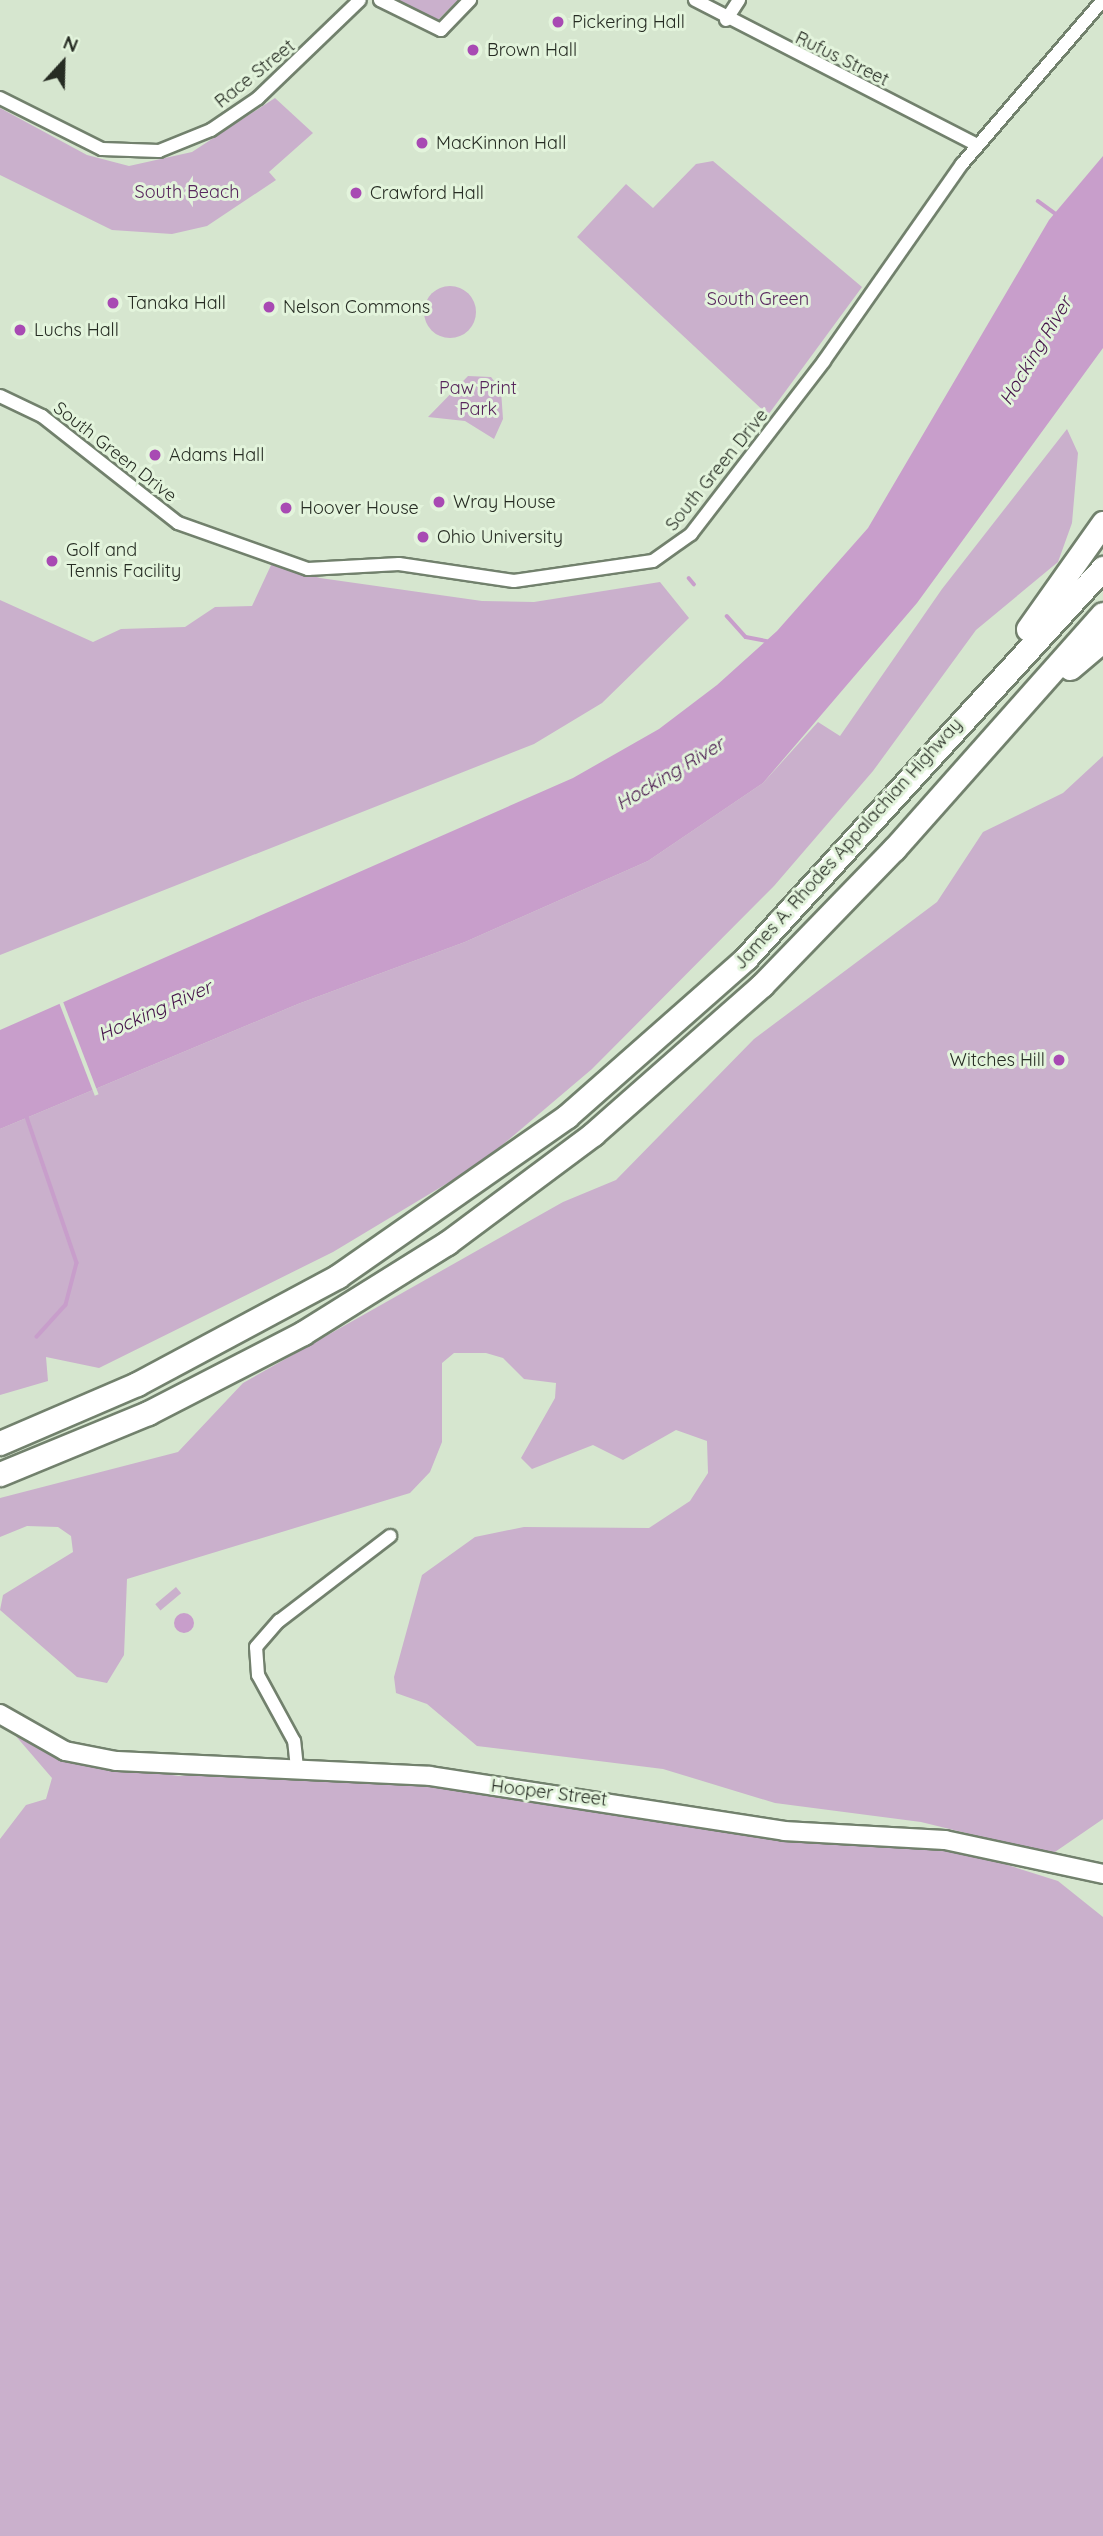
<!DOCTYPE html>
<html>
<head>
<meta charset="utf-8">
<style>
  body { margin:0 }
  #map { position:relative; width:1103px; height:2536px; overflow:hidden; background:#d6e6cf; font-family:Quicksand,sans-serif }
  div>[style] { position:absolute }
  .green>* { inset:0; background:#cab0cc; transform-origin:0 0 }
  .round { border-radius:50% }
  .water>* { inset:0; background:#c89ecb }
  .pier>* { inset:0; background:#d6e6cf; transform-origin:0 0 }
  .stream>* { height:3.5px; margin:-1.75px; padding:0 1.75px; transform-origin:1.75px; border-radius:1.75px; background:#c89ecb }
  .roads { filter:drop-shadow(2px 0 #72816d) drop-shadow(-2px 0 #72816d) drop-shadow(0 2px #72816d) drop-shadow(0 -2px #72816d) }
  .street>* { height:12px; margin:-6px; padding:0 6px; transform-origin:6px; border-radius:6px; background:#fff }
  .secondary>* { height:18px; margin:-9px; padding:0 9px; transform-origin:9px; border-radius:9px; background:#fff }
  .highway>* { height:23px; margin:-11.5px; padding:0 11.5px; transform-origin:11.5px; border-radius:11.5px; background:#fff }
  .dots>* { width:19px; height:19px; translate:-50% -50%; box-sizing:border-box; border:4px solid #e3f4dc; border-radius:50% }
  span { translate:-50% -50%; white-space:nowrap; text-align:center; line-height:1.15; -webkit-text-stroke:6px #e3f4dc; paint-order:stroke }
  .poi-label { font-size:18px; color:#262c23 }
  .left { translate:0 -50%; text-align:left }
  .right { translate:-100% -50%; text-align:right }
  .street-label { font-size:18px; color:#262c23 }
  .park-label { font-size:18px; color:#58265d }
  .water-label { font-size:19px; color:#441149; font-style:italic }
  .north { position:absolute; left:28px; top:28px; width:70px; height:70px; -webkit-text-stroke:5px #e3f4dc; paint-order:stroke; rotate:22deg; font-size:19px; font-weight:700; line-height:28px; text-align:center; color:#262c23 }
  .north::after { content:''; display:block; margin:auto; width:24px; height:32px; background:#262c23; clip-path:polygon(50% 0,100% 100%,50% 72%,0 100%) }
</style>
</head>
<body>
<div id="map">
  <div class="green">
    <i style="clip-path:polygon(394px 0,458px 0,436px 22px)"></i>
    <i style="clip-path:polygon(275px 98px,313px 133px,269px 172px,276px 180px,207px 226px,172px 234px,112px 230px,0 175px,0 108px,87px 155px,129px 166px,192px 152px)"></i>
    <i style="clip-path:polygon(713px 161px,862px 287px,768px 415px,577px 237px,626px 184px,653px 208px,696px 164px)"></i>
    <i class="round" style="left:424px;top:286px;width:52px;height:52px"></i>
    <i style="clip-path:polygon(468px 376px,491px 377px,501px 390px,503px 419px,494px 439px,465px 421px,428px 417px)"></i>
    <i style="clip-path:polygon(1067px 429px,1078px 453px,1072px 523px,1058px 562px,976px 630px,873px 771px,774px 886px,592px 1069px,481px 1163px,333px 1252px,99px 1368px,46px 1357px,48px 1381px,0 1395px,0 1129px,298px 1004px,465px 942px,648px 861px,763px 783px,818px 722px,840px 736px,942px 589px)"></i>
    <i style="clip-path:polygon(272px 563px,320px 578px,482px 601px,534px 602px,660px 582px,689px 618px,602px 703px,534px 744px,0 955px,0 600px,93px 642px,121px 629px,185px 627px,215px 607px,252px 606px)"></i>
    <i style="clip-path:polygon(1103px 756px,1103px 1819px,1052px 1854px,921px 1822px,775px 1803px,663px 1769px,477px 1746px,427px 1704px,396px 1693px,394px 1677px,422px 1575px,475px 1537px,524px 1527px,649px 1528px,690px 1501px,708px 1473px,707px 1441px,676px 1430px,623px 1460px,593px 1445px,532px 1469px,521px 1458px,555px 1398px,556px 1383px,524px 1379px,503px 1358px,486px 1353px,454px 1353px,442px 1363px,442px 1442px,430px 1472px,410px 1493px,127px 1579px,124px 1655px,107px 1683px,77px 1677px,0 1610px,3px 1595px,73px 1552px,71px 1536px,58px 1527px,27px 1526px,0 1537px,0 1498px,178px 1452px,243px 1383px,563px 1202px,616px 1180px,754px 1039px,937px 902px,983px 832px,1063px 793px)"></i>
    <i style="left:176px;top:1587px;width:8px;height:27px;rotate:50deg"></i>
    <i style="clip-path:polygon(8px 1727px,59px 1759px,179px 1776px,257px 1769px,328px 1781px,481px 1787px,719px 1830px,814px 1842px,951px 1847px,1058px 1881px,1103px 1917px,1103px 2536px,0 2536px,0 1839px,26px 1805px,46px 1799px,52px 1778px)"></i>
  </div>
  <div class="water">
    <i style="clip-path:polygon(1103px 156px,1103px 348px,917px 603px,763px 783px,648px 861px,465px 942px,298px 1004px,0 1129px,0 1030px,573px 778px,659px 729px,717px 685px,777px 631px,868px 528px,1049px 220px)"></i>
    <i class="round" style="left:174px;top:1613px;width:20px;height:20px"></i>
  </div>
  <div class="pier">
    <i style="left:62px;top:999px;width:102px;height:4px;rotate:69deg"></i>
  </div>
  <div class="stream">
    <i style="left:1038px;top:201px;width:22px;rotate:36deg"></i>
    <i style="left:689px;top:578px;width:8px;rotate:50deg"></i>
    <i style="left:727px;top:616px;width:28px;rotate:48deg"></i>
    <i style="left:746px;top:637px;width:21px;rotate:11deg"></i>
    <i style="left:27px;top:1117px;width:154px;rotate:71.1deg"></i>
    <i style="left:77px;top:1263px;width:43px;rotate:104.7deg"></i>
    <i style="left:66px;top:1305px;width:43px;rotate:132.2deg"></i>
  </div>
  <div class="roads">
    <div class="street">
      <i style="left:380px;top:0;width:68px;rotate:26.2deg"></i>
      <i style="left:441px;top:30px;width:42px;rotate:-46deg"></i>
      <i style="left:695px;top:0;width:317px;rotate:27.2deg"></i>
      <i style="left:726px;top:20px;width:24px;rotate:-57deg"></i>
      <i style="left:0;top:98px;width:114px;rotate:26.6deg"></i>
      <i style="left:102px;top:149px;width:57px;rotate:2deg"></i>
      <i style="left:159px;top:151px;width:56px;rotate:-22deg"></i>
      <i style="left:211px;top:130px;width:57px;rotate:-34.2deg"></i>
      <i style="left:258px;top:98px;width:141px;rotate:-43.9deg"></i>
      <i style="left:0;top:396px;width:47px;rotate:25.5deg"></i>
      <i style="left:42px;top:416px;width:173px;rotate:38.2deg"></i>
      <i style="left:178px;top:523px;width:138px;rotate:19.5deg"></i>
      <i style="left:308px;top:569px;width:91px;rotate:-3.1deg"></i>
      <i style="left:399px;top:564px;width:116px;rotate:8.4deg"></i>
      <i style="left:514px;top:581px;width:140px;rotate:-8.2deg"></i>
      <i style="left:653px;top:561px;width:47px;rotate:-35.4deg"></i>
      <i style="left:691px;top:534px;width:218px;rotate:-52.4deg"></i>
      <i style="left:824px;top:361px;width:241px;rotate:-55deg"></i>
      <i style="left:962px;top:164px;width:216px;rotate:-49.3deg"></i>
      <i style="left:297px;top:1768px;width:27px;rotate:-96deg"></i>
      <i style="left:294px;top:1741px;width:75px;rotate:-118.6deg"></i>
      <i style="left:258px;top:1675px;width:28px;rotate:-94deg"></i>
      <i style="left:256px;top:1647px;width:35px;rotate:-49deg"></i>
      <i style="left:279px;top:1621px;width:140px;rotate:-37.4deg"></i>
    </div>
    <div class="secondary">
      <i style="left:0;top:1714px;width:75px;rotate:29.6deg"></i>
      <i style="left:65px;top:1751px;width:52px;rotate:11.1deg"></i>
      <i style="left:116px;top:1761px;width:314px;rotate:2.7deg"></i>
      <i style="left:430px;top:1776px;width:358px;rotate:8.8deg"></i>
      <i style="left:784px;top:1831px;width:161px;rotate:3.2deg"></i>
      <i style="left:945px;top:1840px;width:162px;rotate:12.1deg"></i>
    </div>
    <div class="highway">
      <i style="left:1028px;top:629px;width:130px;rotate:-54.7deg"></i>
      <i style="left:1070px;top:668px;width:43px;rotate:-40.3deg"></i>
      <i style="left:0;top:1443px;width:149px;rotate:-23.3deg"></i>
      <i style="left:137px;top:1384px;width:228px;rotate:-28.2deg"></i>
      <i style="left:338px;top:1276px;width:279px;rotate:-34.9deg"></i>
      <i style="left:567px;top:1116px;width:239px;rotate:-41.4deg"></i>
      <i style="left:746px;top:958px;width:529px;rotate:-47.53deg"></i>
      <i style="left:0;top:1474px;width:160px;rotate:-22.4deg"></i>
      <i style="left:148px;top:1413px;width:174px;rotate:-27.3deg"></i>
      <i style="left:303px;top:1333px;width:170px;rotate:-32deg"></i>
      <i style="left:447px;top:1243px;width:182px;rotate:-36.7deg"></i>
      <i style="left:593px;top:1134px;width:225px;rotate:-41.4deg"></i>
      <i style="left:762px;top:985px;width:190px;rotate:-45.9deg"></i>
      <i style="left:894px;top:849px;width:314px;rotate:-48.4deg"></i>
    </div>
  </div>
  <div class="dots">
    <i style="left:558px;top:22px;background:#a84ab3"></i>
    <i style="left:473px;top:50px;background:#a84ab3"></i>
    <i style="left:422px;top:143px;background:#a84ab3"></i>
    <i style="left:356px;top:193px;background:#a84ab3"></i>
    <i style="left:113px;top:303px;background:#a84ab3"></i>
    <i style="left:269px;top:307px;background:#a84ab3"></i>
    <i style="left:20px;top:330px;background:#a84ab3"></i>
    <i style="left:155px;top:455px;background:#a84ab3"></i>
    <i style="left:439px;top:502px;background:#a84ab3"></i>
    <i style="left:286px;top:508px;background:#a84ab3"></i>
    <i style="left:423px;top:537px;background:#a84ab3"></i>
    <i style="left:52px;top:561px;background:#a84ab3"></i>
    <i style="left:1059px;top:1060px;background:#a84ab3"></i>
  </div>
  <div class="poi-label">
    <span class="left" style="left:572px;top:22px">Pickering Hall</span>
    <span class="left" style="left:487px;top:50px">Brown Hall</span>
    <span class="left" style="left:436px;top:143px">MacKinnon Hall</span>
    <span class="left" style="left:370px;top:193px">Crawford Hall</span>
    <span class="left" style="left:127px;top:303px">Tanaka Hall</span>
    <span class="left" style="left:283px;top:307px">Nelson Commons</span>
    <span class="left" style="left:34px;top:330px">Luchs Hall</span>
    <span class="left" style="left:169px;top:455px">Adams Hall</span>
    <span class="left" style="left:453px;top:502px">Wray House</span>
    <span class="left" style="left:300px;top:508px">Hoover House</span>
    <span class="left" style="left:437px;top:537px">Ohio University</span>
    <span class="left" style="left:66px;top:561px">Golf and<br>Tennis Facility</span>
    <span class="right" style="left:1045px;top:1060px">Witches Hill</span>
  </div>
  <div class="street-label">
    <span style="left:842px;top:59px;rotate:26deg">Rufus Street</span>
    <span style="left:255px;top:74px;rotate:-39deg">Race Street</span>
    <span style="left:115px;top:452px;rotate:38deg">South Green Drive</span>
    <span style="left:717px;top:470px;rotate:-51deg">South Green Drive</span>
    <span style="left:848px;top:844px;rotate:-48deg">James A. Rhodes Appalachian Highway</span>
    <span style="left:549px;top:1793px;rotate:7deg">Hooper Street</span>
  </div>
  <div class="park-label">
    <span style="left:187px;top:192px">South Beach</span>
    <span style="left:758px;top:299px">South Green</span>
    <span style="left:478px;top:399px">Paw Print<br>Park</span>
  </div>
  <div class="water-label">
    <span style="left:1036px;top:351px;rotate:-59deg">Hocking River</span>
    <span style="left:670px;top:774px;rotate:-31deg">Hocking River</span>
    <span style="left:155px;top:1011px;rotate:-24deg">Hocking River</span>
  </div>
  <div class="north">N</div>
</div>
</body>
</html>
